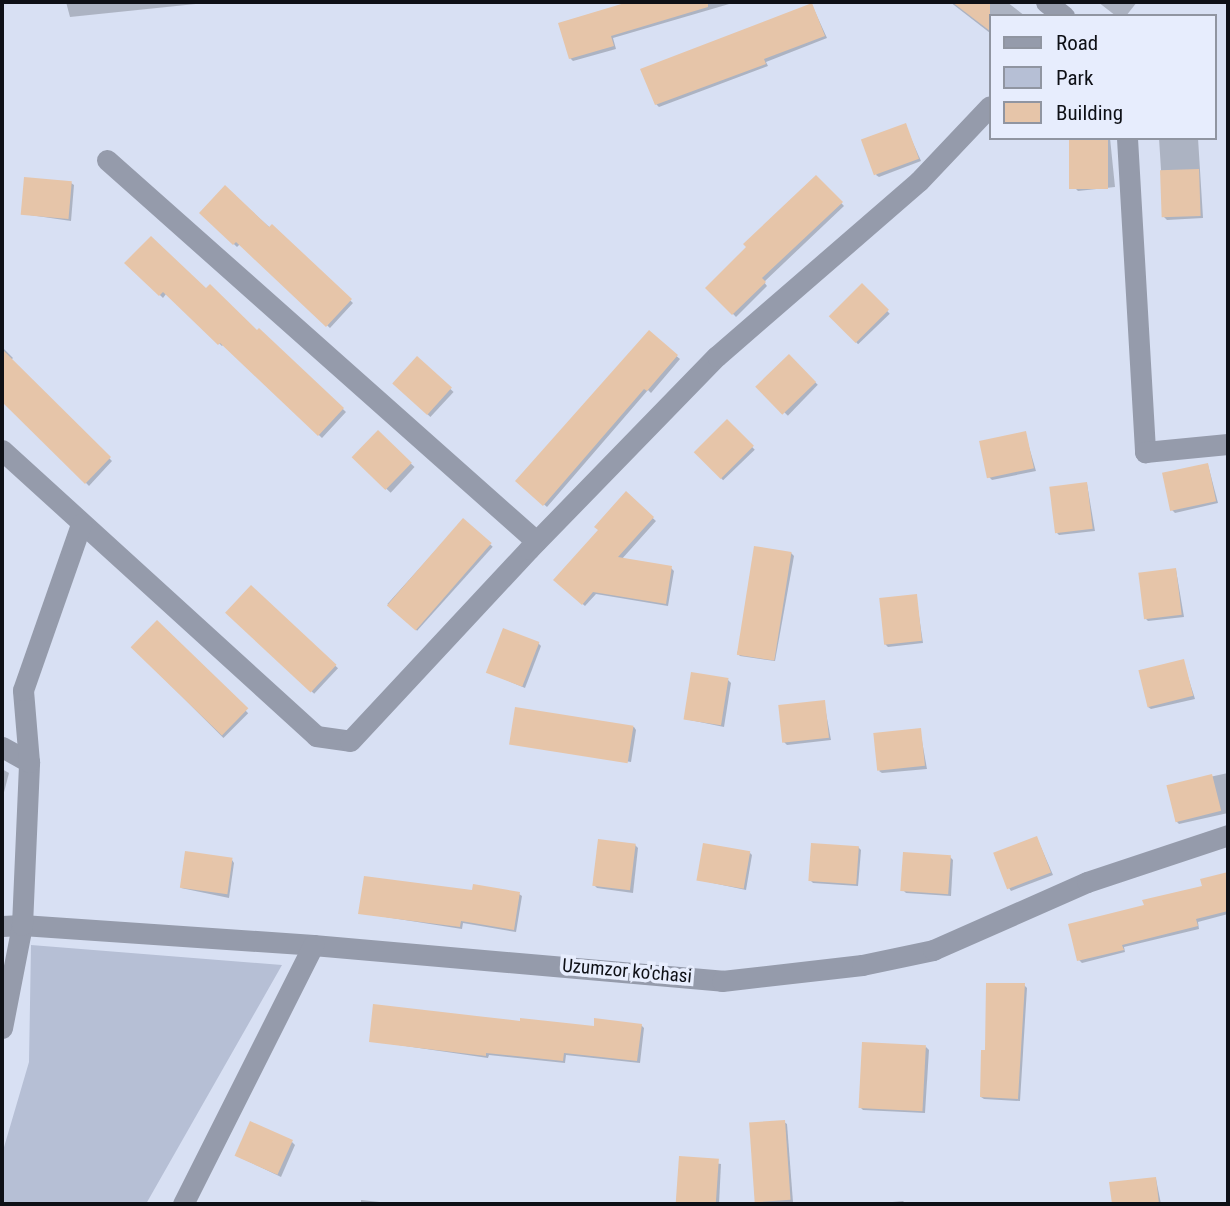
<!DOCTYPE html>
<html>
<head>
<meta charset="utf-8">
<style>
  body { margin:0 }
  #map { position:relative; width:1230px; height:1206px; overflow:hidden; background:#d8e0f3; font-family:"Roboto Condensed",sans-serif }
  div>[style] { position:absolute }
  .green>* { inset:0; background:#b6bfd5 }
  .shadow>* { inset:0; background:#0003; transform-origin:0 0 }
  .building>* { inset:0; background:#e6c5a9; transform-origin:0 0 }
  .minor>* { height:21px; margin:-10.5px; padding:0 10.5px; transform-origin:10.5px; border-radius:10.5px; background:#959bab }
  span { translate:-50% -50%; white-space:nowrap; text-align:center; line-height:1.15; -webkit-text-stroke:7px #e7edfd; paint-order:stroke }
  .street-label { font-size:19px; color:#0e1016 }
  .frame { position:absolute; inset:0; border:4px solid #0e1016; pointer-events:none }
  .legend { position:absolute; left:989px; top:14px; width:228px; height:126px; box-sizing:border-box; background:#e7edfd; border:2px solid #9095a1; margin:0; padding:9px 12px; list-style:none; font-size:21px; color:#0e1016 }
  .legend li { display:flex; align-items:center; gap:14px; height:35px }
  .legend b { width:35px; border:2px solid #9095a1 }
</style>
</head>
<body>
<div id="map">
  <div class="green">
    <i style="clip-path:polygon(31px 945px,282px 965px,146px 1204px,2px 1204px,2px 1154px,29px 1062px)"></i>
  </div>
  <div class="shadow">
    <i style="clip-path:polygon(66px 2px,215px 2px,70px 17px)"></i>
    <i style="clip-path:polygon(634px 2px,736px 2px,613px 38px,616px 49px,573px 61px,570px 58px,560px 24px)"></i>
    <i style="clip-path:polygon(950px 2px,1007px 2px,1025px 16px,990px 16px,990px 33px)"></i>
    <i style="clip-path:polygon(1098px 2px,1137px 2px,1126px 16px,1116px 16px)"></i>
    <i style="clip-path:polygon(812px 5px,827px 38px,766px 62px,768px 66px,659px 107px,656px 104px)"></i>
    <i style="clip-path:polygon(905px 125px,921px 161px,879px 177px,876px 175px)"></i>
    <i style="clip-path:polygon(1070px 138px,1110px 138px,1115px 187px,1078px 191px,1075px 188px)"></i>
    <i style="clip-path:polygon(1159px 138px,1198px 138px,1203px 218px,1167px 220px,1164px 217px)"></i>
    <i style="clip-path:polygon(816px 177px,844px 206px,764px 282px,767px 286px,736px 317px,708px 288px)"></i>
    <i style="clip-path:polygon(71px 183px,74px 185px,71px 221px,23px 214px)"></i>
    <i style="clip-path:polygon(225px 187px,353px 303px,330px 328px,240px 244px,237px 247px,201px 213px)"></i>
    <i style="clip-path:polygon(127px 263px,206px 291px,258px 332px,259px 330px,346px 412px,322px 438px,224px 344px,222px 346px,166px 294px,163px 298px)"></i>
    <i style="left:862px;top:285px;width:40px;height:44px;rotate:46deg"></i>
    <i style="clip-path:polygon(649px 333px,680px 359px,651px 393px,648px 390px,547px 507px,517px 481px)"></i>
    <i style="clip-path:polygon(2px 347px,13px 358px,11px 360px,112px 461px,89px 486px,2px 398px)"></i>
    <i style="left:789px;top:357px;width:40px;height:43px;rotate:44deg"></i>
    <i style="left:417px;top:358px;width:50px;height:34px;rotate:43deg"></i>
    <i style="left:727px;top:421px;width:40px;height:44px;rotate:46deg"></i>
    <i style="left:378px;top:433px;width:50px;height:35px;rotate:43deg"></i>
    <i style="clip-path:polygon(1025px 433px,1036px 471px,992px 480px,989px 477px)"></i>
    <i style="clip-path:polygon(1208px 465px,1218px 503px,1175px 513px,1172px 510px)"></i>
    <i style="clip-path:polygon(1087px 484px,1095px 531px,1059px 535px,1057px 533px)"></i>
    <i style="clip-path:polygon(626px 494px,656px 521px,621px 560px,671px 568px,674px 571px,668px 606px,596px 594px,585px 606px,555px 580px,600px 530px)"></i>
    <i style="left:463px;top:520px;width:40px;height:113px;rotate:42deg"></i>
    <i style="clip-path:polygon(791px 553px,794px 556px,775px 661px,740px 656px,737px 653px)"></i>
    <i style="clip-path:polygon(1176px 570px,1184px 617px,1148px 621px,1145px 618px)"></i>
    <i style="left:251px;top:587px;width:119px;height:35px;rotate:43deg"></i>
    <i style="clip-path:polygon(916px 596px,923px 643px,888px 647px,885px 644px)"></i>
    <i style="left:157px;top:622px;width:129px;height:35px;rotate:45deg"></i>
    <i style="clip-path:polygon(538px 643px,541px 646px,525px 688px,488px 672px)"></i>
    <i style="clip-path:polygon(1183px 661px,1195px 699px,1151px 709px,1148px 707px)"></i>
    <i style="clip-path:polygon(728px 680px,731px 683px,724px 727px,685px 719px)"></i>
    <i style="clip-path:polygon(824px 702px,831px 740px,787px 745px,784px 742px)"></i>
    <i style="clip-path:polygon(634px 727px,636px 730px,631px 762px,512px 743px)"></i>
    <i style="clip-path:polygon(920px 730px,927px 769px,882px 773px,879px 771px)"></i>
    <i style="clip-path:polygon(2px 769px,9px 773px,2px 800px)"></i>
    <i style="clip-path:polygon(1228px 773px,1228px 813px,1179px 824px,1176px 821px,1168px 786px)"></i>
    <i style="clip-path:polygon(1037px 838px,1053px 875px,1011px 891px,1009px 888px)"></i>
    <i style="clip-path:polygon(635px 845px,638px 848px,633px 893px,597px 888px,594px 885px)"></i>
    <i style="clip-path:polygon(858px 847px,861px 850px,858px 886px,813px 883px,810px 880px)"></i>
    <i style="clip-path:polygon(749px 852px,752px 855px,746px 890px,699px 880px)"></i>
    <i style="clip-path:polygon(950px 857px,953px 860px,951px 896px,906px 893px,903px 890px)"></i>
    <i style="clip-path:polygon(232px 860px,234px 863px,229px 898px,181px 888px)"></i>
    <i style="clip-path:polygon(1228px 874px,1228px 914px,1198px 922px,1199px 929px,1124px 947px,1125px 952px,1082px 963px,1079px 960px,1146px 907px,1204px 887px,1202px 880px)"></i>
    <i style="clip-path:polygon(473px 892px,519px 894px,522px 896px,516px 932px,463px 923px,462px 929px,360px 913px)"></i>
    <i style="clip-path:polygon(1024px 985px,1027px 988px,1020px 1101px,984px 1099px,981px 1097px,987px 1052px)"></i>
    <i style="clip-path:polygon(521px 1023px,595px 1028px,641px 1025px,644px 1028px,640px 1063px,566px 1055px,565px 1063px,489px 1055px,488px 1058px,371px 1041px)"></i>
    <i style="clip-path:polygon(926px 1047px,929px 1050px,925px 1113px,863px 1110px,860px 1107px)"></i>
    <i style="clip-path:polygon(784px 1122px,787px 1124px,793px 1202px,759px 1204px,757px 1202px)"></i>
    <i style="clip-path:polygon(292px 1142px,295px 1145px,281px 1177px,237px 1156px)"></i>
    <i style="clip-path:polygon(680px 1158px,721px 1164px,719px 1204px,677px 1204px)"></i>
    <i style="clip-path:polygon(1156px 1179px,1161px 1204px,1113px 1204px,1111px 1184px)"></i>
    <i style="clip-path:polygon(361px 1200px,399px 1204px,361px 1204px)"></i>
    <i style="clip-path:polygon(903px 1201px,906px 1204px,871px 1204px)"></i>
  </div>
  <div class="building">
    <i style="clip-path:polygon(628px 2px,708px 2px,708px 7px,611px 36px,614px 46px,569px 59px,558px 23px)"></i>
    <i style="clip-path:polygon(952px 2px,990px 2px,990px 31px)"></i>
    <i style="clip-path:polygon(812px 3px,825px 36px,764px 59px,766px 64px,655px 105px,640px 69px)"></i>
    <i style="left:906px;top:123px;width:38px;height:48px;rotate:70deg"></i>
    <i style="left:1069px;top:138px;width:39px;height:51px"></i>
    <i style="left:1199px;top:169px;width:47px;height:39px;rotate:88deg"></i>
    <i style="clip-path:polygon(816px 175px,843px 202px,762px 278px,766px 282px,732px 315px,705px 288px,746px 247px,743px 244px)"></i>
    <i style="left:24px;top:177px;width:48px;height:38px;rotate:5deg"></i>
    <i style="clip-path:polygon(225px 185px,269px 227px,272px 224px,352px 299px,326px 327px,236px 242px,233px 245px,199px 213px)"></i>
    <i style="clip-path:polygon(151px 236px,206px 288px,210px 284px,257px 330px,259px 328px,344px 408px,318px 436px,220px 343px,218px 345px,163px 292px,159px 296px,124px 263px)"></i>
    <i style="left:862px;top:283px;width:38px;height:47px;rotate:45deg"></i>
    <i style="clip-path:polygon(649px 330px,678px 355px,647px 391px,644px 389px,543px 506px,515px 481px)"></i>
    <i style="clip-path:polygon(2px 349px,111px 457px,85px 484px,2px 402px)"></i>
    <i style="left:789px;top:354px;width:39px;height:47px;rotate:46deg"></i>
    <i style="left:417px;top:356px;width:47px;height:37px;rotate:42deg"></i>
    <i style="left:727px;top:419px;width:38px;height:47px;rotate:45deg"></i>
    <i style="left:378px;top:430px;width:47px;height:38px;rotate:44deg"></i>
    <i style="left:1026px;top:431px;width:38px;height:48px;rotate:78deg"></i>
    <i style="left:1208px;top:463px;width:39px;height:47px;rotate:78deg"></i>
    <i style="left:1087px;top:482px;width:47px;height:38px;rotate:83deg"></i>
    <i style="clip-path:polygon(626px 491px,654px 517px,618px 557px,672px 566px,666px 604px,593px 592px,582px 605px,553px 580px,598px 530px,594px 527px)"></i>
    <i style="left:463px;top:518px;width:38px;height:116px;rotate:41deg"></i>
    <i style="left:754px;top:546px;width:38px;height:110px;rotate:9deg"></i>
    <i style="left:1176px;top:568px;width:47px;height:38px;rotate:83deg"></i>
    <i style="left:251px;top:585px;width:117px;height:38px;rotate:43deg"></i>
    <i style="left:917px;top:594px;width:47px;height:38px;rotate:84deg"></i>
    <i style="left:157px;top:620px;width:127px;height:38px;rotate:44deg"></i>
    <i style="left:503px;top:628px;width:39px;height:48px;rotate:21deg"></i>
    <i style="left:1184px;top:659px;width:38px;height:47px;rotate:76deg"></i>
    <i style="left:691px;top:672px;width:38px;height:48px;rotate:9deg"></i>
    <i style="left:825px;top:700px;width:38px;height:47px;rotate:84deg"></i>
    <i style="left:515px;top:707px;width:120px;height:38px;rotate:9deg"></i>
    <i style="left:921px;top:728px;width:38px;height:48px;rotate:84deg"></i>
    <i style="left:1212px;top:774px;width:38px;height:47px;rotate:76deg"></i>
    <i style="left:1037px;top:836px;width:39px;height:47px;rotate:69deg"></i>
    <i style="left:598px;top:839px;width:38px;height:47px;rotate:7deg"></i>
    <i style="left:703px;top:843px;width:48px;height:38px;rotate:10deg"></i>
    <i style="left:811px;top:843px;width:48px;height:38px;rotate:4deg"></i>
    <i style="left:185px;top:851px;width:48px;height:37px;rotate:8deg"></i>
    <i style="left:903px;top:852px;width:48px;height:39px;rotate:4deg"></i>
    <i style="clip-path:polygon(1228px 872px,1228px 911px,1196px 919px,1198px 926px,1122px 945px,1124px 950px,1077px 961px,1068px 924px,1144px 905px,1142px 900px,1202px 886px,1200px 879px)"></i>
    <i style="clip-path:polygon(364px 876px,472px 890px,473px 884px,520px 892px,514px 930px,461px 921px,460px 927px,358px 914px)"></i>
    <i style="clip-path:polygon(986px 983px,1025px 983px,1018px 1099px,980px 1097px,981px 1050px,985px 1050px)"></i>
    <i style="clip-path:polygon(373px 1004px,520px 1021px,520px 1018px,594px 1026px,594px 1018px,642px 1024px,637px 1061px,564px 1053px,563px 1061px,486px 1053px,486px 1056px,369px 1042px)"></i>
    <i style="left:862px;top:1042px;width:64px;height:66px;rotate:3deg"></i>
    <i style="left:785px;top:1120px;width:80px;height:36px;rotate:86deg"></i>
    <i style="left:250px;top:1121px;width:47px;height:38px;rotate:24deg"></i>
    <i style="left:679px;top:1156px;width:40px;height:48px;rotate:4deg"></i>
    <i style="clip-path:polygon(1156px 1177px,1159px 1204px,1112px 1204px,1109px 1182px)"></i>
  </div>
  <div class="minor">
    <i style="left:1046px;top:2px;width:23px;rotate:38deg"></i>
    <i style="left:1127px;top:138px;width:315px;rotate:86.7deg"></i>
    <i style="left:1145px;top:452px;width:83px;rotate:-5.5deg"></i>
    <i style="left:107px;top:160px;width:574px;rotate:41.61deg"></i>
    <i style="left:2px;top:450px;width:425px;rotate:42.3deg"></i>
    <i style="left:316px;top:736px;width:34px;rotate:8deg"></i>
    <i style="left:350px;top:741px;width:262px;rotate:-47deg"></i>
    <i style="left:529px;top:549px;width:269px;rotate:-45.8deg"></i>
    <i style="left:717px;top:356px;width:267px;rotate:-40.9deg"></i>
    <i style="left:919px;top:181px;width:103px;rotate:-46.6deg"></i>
    <i style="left:2px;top:747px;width:31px;rotate:29deg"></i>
    <i style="left:2px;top:926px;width:20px;rotate:-3deg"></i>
    <i style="left:22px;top:925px;width:292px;rotate:3.9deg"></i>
    <i style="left:313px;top:945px;width:411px;rotate:5deg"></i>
    <i style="left:722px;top:981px;width:141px;rotate:-6.5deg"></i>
    <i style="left:862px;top:965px;width:73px;rotate:-11.9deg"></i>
    <i style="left:933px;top:950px;width:168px;rotate:-23.8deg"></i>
    <i style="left:1087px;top:882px;width:149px;rotate:-18.4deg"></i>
    <i style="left:2px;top:1028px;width:105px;rotate:-79deg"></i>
    <i style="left:22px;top:925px;width:163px;rotate:-87.5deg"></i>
    <i style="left:29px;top:762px;width:72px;rotate:-94.8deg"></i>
    <i style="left:23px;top:690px;width:176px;rotate:-70.7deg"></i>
    <i style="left:183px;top:1204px;width:290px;rotate:-63.3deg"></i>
  </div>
  <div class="street-label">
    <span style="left:627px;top:971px;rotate:5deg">Uzumzor ko'chasi</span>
  </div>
  <div class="frame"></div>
  <ul class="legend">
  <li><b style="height:9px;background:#959bab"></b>Road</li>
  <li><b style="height:19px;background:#b6bfd5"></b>Park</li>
  <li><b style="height:19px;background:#e6c5a9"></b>Building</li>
  </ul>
</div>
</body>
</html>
